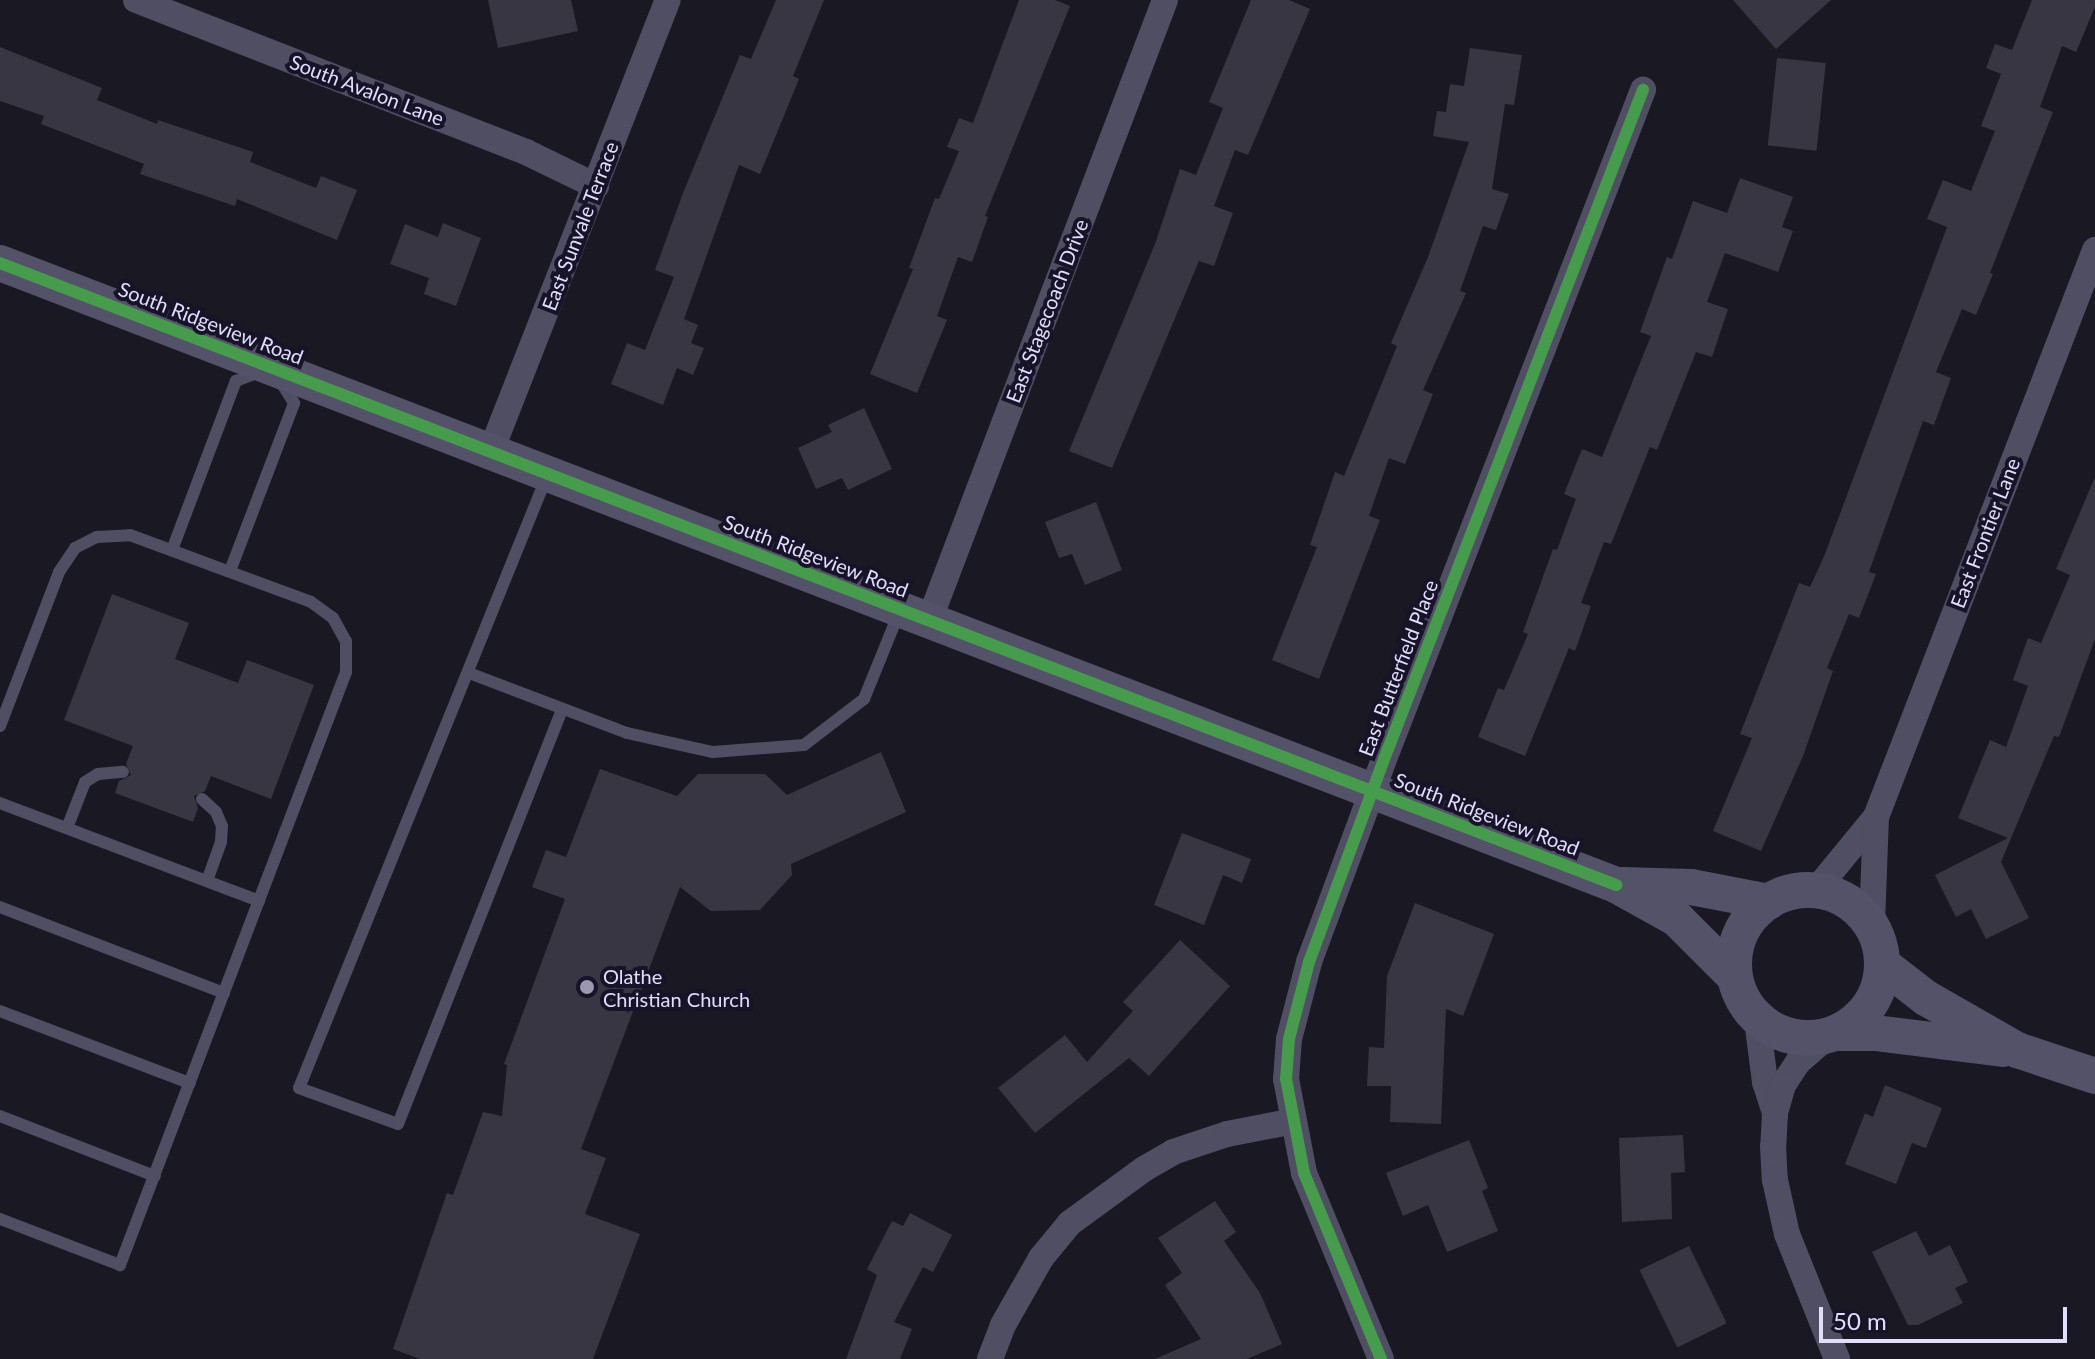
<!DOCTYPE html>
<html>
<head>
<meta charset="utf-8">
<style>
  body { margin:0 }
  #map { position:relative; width:2095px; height:1359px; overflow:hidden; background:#1a1823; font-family:Lato,sans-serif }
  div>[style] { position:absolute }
  .building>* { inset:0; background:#393644; transform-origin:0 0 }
  .lane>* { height:12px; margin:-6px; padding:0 6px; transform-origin:6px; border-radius:6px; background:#4f4e63 }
  .street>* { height:26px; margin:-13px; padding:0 13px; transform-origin:13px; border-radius:13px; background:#4f4e63 }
  .secondary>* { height:36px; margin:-18px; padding:0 18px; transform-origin:18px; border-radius:18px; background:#535269 }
  .secondary>.ring { margin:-18px; padding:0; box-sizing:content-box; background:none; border:36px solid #535269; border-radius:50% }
  .cycleway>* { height:12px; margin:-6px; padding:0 6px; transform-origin:6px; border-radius:6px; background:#469c4c }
  .dots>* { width:22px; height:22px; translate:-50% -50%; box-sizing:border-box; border:4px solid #171328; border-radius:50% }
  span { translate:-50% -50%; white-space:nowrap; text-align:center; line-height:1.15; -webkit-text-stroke:8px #171328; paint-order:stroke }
  .street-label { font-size:20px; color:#e1ddfc }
  .poi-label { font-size:20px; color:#e1ddfc }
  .left { translate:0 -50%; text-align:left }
  .scale { position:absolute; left:1819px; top:1307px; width:248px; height:36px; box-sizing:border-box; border:4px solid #e1ddfc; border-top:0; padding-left:10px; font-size:24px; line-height:28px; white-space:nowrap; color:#e1ddfc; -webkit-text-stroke:6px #171328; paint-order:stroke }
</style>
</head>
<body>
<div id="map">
  <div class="building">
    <i style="clip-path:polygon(488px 0,571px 0,578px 31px,498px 48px)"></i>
    <i style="clip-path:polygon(776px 0,824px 0,793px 76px,799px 79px,760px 174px,739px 165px,684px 319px,698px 325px,691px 343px,704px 348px,693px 375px,677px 368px,663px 405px,611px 384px,627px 343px,645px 350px,674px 277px,655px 270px,683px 193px,740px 55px,751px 59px)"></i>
    <i style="clip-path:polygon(1019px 0,1055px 0,1070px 6px,985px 216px,988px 217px,972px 262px,958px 257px,937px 316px,947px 320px,917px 393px,870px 374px,913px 269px,909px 268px,935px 198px,939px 199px,959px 151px,947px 147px,959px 118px,973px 123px)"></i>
    <i style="clip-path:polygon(1251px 0,1289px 0,1310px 9px,1248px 155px,1235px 150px,1214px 206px,1233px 213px,1214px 266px,1199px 261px,1112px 468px,1069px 451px,1155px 244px,1180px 169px,1196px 175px,1223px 108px,1209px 102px)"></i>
    <i style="clip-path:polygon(1733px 0,1831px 0,1776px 49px)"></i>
    <i style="clip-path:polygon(2032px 0,2095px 0,2095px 7px,2076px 52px,2062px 46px,2040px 107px,2053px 112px,1990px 273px,1993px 274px,1976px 315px,1962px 309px,1936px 372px,1951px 378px,1934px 425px,1923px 421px,1869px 572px,1876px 574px,1859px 618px,1849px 614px,1827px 668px,1833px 671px,1803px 756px,1761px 851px,1713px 831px,1752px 738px,1740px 734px,1799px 583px,1810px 587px,1825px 554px,1947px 227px,1927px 219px,1943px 180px,1971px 191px,1995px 131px,1981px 126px,2001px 74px,1986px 68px,1995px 44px,2012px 50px)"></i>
    <i style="clip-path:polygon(0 47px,102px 88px,97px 100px,157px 124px,158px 120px,253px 152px,250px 162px,316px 188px,321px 176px,357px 190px,337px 240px,237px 199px,235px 206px,140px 174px,144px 164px,41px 124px,44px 116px,0 101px)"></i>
    <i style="clip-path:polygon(1470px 48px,1522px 55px,1514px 105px,1505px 104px,1492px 189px,1509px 194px,1496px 230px,1483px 226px,1460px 291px,1466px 293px,1423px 390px,1433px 394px,1405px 464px,1389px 458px,1369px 516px,1380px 520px,1319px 679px,1272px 660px,1317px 547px,1310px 545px,1335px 472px,1344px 476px,1397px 346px,1391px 343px,1428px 257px,1469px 142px,1433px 136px,1437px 111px,1446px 112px,1450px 84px,1464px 86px)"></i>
    <i style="left:1777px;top:58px;width:49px;height:88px;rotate:6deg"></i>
    <i style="clip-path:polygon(1740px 178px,1793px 197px,1782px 227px,1793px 231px,1778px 272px,1725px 253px,1707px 302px,1728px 309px,1712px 357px,1696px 352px,1657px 450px,1650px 447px,1611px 544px,1604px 542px,1581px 603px,1591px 606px,1575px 651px,1569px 648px,1525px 756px,1478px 737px,1498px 688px,1504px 690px,1528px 634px,1523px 632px,1553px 549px,1557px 550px,1576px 499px,1564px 494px,1582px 449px,1602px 457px,1651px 336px,1640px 332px,1667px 257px,1672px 259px,1693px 201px,1727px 213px)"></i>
    <i style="clip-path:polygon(443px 223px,481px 238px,456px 306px,424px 294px,429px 278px,390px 264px,405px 224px,438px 237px)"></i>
    <i style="clip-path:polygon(864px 408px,892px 469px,848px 490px,842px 478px,816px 489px,798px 448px,832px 432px,828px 425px)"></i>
    <i style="clip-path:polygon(2095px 477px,2095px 639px,2059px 737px,2054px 736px,2001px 862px,2029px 918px,1986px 939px,1971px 909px,1956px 917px,1935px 875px,2008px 838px,1958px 818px,1990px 740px,2006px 747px,2028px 686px,2013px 680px,2028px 638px,2041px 643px,2070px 575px,2056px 569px)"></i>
    <i style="clip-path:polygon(1096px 502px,1122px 570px,1085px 585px,1072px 554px,1059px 558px,1045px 522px)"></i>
    <i style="clip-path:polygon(112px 594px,189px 623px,175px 659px,238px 683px,247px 660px,314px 685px,271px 799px,211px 776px,205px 791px,194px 796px,198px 808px,193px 822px,115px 793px,119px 781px,131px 775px,126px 764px,133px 746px,64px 720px)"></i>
    <i style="clip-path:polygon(881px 752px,906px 812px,791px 864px,792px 875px,760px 910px,711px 911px,680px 887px,581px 1149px,606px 1158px,585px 1214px,640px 1234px,593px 1359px,420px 1359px,393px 1349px,447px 1193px,453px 1195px,483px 1112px,502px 1116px,507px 1065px,504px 1064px,565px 899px,532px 887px,546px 850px,566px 857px,600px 769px,677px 796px,698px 774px,765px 774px,787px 795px)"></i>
    <i style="clip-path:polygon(1182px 833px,1251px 859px,1242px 883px,1223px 875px,1204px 925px,1154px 905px)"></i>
    <i style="clip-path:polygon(1415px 903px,1494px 934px,1463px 1016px,1446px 1009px,1441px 1124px,1390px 1122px,1391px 1086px,1367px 1086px,1369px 1047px,1384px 1048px,1387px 976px)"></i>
    <i style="clip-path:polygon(1180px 940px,1230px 986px,1149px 1076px,1129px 1058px,1035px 1133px,998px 1088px,1065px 1035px,1087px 1062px,1133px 1011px,1123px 1002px)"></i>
    <i style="clip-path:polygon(1885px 1085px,1942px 1108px,1926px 1148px,1912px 1143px,1896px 1184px,1845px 1164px,1865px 1113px,1873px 1117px)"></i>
    <i style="clip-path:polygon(1683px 1135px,1685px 1172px,1671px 1173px,1672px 1219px,1622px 1222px,1619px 1138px)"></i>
    <i style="clip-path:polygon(1469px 1140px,1488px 1188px,1482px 1191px,1498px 1231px,1447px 1252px,1428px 1205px,1403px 1216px,1386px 1173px)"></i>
    <i style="clip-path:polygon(1215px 1201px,1236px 1232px,1224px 1241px,1260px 1293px,1282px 1344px,1247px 1359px,1155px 1359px,1201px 1339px,1165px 1285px,1182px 1273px,1158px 1238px)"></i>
    <i style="clip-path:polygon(910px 1213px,952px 1235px,933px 1272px,923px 1267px,894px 1322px,912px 1329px,900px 1359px,846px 1359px,877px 1275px,867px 1269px,892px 1221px,903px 1226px)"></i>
    <i style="clip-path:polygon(1916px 1231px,1929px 1256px,1950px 1245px,1968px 1282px,1955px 1288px,1963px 1303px,1918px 1325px,1908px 1325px,1872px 1252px)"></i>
    <i style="left:1689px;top:1246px;width:86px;height:55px;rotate:64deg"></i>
  </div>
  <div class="lane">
    <i style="left:547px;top:476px;width:660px;rotate:112.06deg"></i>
    <i style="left:299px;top:1088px;width:105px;rotate:20deg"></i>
    <i style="left:398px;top:1124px;width:446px;rotate:-68.4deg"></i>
    <i style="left:172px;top:550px;width:181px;rotate:-69.3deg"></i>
    <i style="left:236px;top:381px;width:25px;rotate:-21deg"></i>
    <i style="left:230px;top:571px;width:180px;rotate:-69.1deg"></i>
    <i style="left:294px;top:403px;width:25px;rotate:-122deg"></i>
    <i style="left:469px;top:673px;width:169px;rotate:20.8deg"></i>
    <i style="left:627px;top:733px;width:88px;rotate:12.5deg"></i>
    <i style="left:713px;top:752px;width:91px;rotate:-4.4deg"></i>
    <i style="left:804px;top:745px;width:76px;rotate:-37.5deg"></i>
    <i style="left:864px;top:699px;width:93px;rotate:-67.9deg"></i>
    <i style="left:0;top:726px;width:165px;rotate:-69deg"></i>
    <i style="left:59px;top:572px;width:29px;rotate:-56deg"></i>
    <i style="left:75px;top:548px;width:25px;rotate:-27deg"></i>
    <i style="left:97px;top:537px;width:33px;rotate:-3deg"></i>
    <i style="left:130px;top:535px;width:193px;rotate:20.3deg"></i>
    <i style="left:311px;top:602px;width:27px;rotate:36deg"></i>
    <i style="left:333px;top:618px;width:26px;rotate:61deg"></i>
    <i style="left:346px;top:641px;width:31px;rotate:90deg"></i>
    <i style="left:346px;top:672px;width:635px;rotate:110.86deg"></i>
    <i style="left:120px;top:1265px;width:129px;rotate:-159deg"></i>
    <i style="left:202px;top:799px;width:19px;rotate:43deg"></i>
    <i style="left:216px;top:812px;width:15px;rotate:67deg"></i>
    <i style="left:222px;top:826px;width:16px;rotate:94deg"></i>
    <i style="left:221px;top:842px;width:41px;rotate:109.7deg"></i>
    <i style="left:0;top:803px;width:277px;rotate:20.7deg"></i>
    <i style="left:67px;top:828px;width:49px;rotate:-68.6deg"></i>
    <i style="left:85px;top:782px;width:15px;rotate:-32deg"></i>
    <i style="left:98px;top:774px;width:25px;rotate:-5deg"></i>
    <i style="left:0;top:907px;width:240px;rotate:21deg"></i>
    <i style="left:0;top:1011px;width:203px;rotate:20.8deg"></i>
    <i style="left:0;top:1116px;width:166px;rotate:21.2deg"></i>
  </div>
  <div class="street">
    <i style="left:136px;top:0;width:419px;rotate:21.3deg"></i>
    <i style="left:526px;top:152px;width:78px;rotate:25.9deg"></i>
    <i style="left:491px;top:451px;width:484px;rotate:-68.6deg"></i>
    <i style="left:929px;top:621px;width:664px;rotate:-69.19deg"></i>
    <i style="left:1816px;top:890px;width:94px;rotate:-50.6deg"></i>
    <i style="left:1876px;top:817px;width:608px;rotate:-68.88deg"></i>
    <i style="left:1872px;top:925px;width:108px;rotate:-87.9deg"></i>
    <i style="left:1757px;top:1020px;width:63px;rotate:82.6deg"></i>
    <i style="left:1765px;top:1082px;width:33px;rotate:72deg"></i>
    <i style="left:1827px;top:1037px;width:38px;rotate:139deg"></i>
    <i style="left:1798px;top:1062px;width:27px;rotate:123deg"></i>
    <i style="left:1783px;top:1085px;width:29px;rotate:106deg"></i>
    <i style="left:1775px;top:1113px;width:33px;rotate:93deg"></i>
    <i style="left:1773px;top:1146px;width:34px;rotate:87deg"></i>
    <i style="left:1775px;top:1180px;width:55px;rotate:77.5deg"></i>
    <i style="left:1787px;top:1234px;width:135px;rotate:68.2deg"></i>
    <i style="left:990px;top:1359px;width:36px;rotate:-69deg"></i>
    <i style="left:1003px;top:1325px;width:77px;rotate:-60.4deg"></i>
    <i style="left:1041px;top:1258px;width:45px;rotate:-50.4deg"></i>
    <i style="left:1070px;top:1223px;width:92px;rotate:-36.1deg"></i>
    <i style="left:1144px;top:1169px;width:34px;rotate:-30deg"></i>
    <i style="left:1173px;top:1152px;width:57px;rotate:-18.4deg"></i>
    <i style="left:1227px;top:1134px;width:68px;rotate:-11deg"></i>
    <i style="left:1381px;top:1359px;width:201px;rotate:-112.5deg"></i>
    <i style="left:1304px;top:1173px;width:96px;rotate:-100.8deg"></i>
    <i style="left:1286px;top:1079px;width:40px;rotate:-85.7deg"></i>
    <i style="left:1289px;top:1039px;width:80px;rotate:-75.4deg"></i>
    <i style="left:1309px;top:962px;width:227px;rotate:-69.7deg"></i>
    <i style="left:1388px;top:749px;width:707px;rotate:-68.85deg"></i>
  </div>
  <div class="secondary">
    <i style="left:0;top:263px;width:1732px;rotate:21.05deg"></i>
    <i style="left:1616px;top:885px;width:70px;rotate:29.1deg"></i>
    <i style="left:1677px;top:919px;width:81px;rotate:45deg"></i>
    <i style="left:1622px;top:885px;width:69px;rotate:1.7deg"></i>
    <i style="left:1691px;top:887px;width:79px;rotate:10.9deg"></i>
    <i class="ring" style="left:1734px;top:890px;width:112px;height:112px"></i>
    <i style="left:1882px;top:964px;width:56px;rotate:37.7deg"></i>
    <i style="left:1926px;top:998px;width:105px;rotate:29.7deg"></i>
    <i style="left:2017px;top:1050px;width:82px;rotate:18.4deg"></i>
    <i style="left:1836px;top:1033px;width:39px"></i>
    <i style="left:1875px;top:1033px;width:129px;rotate:7.1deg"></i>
  </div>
  <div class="cycleway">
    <i style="left:0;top:263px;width:1732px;rotate:21.05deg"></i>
    <i style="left:1381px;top:1359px;width:201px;rotate:-112.5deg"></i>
    <i style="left:1304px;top:1173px;width:96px;rotate:-100.8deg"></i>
    <i style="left:1286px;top:1079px;width:40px;rotate:-85.7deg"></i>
    <i style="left:1289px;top:1039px;width:80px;rotate:-75.4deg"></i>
    <i style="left:1309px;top:962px;width:227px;rotate:-69.7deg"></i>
    <i style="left:1388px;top:749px;width:707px;rotate:-68.85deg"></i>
  </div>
  <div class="dots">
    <i style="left:587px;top:987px;background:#9b98b0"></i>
  </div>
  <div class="street-label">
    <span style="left:367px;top:90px;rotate:21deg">South Avalon Lane</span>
    <span style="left:580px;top:226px;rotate:-69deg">East Sunvale Terrace</span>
    <span style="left:1047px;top:311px;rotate:-69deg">East Stagecoach Drive</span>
    <span style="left:211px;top:323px;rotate:21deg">South Ridgeview Road</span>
    <span style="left:1985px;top:533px;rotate:-69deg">East Frontier Lane</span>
    <span style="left:816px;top:556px;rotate:21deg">South Ridgeview Road</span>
    <span style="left:1398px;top:668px;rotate:-69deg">East Butterfield Place</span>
    <span style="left:1487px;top:814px;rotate:21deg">South Ridgeview Road</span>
  </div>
  <div class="poi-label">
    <span class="left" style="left:603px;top:988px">Olathe<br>Christian Church</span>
  </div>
  <div class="scale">50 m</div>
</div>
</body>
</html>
